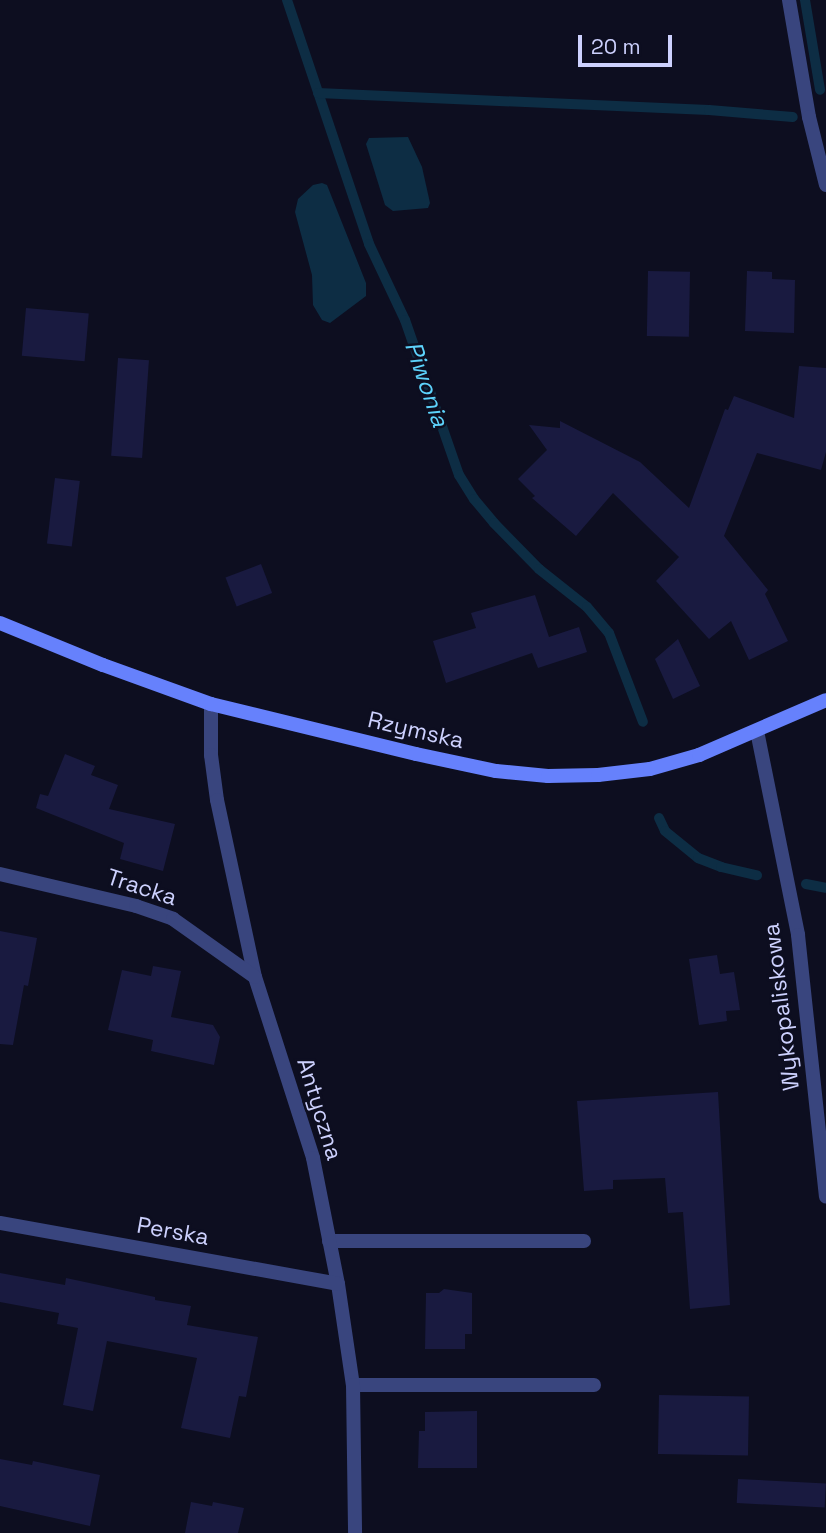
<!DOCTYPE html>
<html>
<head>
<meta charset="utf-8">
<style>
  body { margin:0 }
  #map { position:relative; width:826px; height:1533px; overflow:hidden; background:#0d0e20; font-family:"Space Grotesk",sans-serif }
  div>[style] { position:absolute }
  .water>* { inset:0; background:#0d2d44 }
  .stream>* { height:10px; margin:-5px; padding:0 5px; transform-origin:5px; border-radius:5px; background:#0d2d44 }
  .building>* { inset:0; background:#191a40; transform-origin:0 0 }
  .lane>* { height:14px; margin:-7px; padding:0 7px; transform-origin:7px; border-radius:7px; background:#39457e }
  .street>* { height:14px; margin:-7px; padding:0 7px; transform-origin:7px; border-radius:7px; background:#39457e }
  .secondary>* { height:14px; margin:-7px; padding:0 7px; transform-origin:7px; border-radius:7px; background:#6681fc }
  span { translate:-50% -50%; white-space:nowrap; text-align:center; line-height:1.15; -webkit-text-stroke:5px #0d0e20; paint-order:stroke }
  .street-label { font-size:23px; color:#cdd1fe }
  .water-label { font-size:24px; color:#5dd3fc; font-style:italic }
  .scale { position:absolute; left:578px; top:35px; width:94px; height:32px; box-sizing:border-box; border:4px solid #cdd1fe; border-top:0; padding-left:9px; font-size:21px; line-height:24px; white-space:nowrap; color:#cdd1fe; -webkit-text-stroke:5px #0d0e20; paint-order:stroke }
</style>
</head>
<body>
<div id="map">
  <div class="water">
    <i style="clip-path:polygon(408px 137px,422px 167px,430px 203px,428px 208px,393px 211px,385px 205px,366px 144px,369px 138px)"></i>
    <i style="clip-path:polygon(322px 183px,327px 185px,366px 283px,366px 296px,330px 323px,322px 320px,313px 305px,312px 275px,295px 212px,298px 199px,313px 185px)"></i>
  </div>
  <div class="stream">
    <i style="left:287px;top:0;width:257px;rotate:71.4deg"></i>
    <i style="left:369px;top:244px;width:84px;rotate:64.7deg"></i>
    <i style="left:405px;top:320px;width:164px;rotate:70.8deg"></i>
    <i style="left:459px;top:475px;width:28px;rotate:58deg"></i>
    <i style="left:474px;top:499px;width:31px;rotate:50deg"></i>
    <i style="left:494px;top:523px;width:64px;rotate:45.6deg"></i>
    <i style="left:539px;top:569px;width:61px;rotate:38.4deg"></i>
    <i style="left:587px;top:607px;width:34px;rotate:50deg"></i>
    <i style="left:609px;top:633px;width:95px;rotate:69.1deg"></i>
    <i style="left:805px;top:0;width:91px;rotate:80.5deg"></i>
    <i style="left:318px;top:93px;width:391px;rotate:2.5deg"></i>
    <i style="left:709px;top:110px;width:84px;rotate:4.8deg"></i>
    <i style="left:659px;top:818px;width:14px;rotate:65deg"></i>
    <i style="left:665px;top:831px;width:43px;rotate:39.3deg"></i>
    <i style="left:698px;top:858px;width:25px;rotate:21deg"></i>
    <i style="left:721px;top:867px;width:37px;rotate:13deg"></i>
    <i style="left:806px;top:884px;width:20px;rotate:11deg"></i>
  </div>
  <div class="building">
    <i style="left:648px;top:271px;width:42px;height:65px;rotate:1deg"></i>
    <i style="clip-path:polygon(747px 271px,772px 272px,772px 279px,795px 280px,794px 333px,745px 331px)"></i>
    <i style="left:26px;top:308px;width:63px;height:48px;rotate:5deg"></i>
    <i style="left:118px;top:358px;width:31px;height:98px;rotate:4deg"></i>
    <i style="clip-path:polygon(799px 366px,826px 368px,826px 452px,821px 470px,757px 453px,724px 536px,768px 590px,765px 594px,788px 641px,749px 660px,731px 621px,709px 639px,656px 581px,679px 557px,613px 493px,576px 536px,532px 498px,535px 496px,518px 479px,547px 450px,529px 425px,560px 428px,560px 421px,640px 462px,689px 508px,725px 409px,728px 410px,734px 396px,794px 418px)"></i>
    <i style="left:55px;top:478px;width:25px;height:66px;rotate:7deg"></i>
    <i style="left:261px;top:564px;width:31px;height:38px;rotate:69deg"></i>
    <i style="clip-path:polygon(535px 595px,549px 637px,579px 627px,587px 652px,538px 668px,532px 653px,446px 683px,433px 641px,476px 628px,471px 613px)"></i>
    <i style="clip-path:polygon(678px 639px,700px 686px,673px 699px,655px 659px)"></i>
    <i style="clip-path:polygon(65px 754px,95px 766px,91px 775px,118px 785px,109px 809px,175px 824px,163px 871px,120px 859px,124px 843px,36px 808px,40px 794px,48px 796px)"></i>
    <i style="clip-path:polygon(0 931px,37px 938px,28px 986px,24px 985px,13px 1045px,0 1044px)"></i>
    <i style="clip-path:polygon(717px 955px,720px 974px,734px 972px,740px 1010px,726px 1011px,727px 1021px,699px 1025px,689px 959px)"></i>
    <i style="clip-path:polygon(153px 966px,181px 971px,171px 1017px,213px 1025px,220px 1037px,214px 1065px,151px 1051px,153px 1040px,108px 1030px,122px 970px,151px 976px)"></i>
    <i style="clip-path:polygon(718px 1092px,730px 1305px,690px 1309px,683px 1212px,668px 1213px,665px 1178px,613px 1180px,613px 1189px,584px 1191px,577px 1101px)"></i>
    <i style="clip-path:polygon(0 1273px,65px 1285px,66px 1278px,155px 1297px,155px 1300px,191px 1306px,187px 1325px,258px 1337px,246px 1397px,239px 1396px,230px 1438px,181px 1428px,197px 1358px,107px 1341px,93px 1411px,63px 1405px,78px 1328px,57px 1324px,59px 1313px,0 1302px)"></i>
    <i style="clip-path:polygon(444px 1289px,472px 1293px,472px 1334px,465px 1334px,465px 1349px,425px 1349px,426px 1293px,439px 1293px)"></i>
    <i style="left:659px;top:1395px;width:90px;height:59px;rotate:1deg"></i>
    <i style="clip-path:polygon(477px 1411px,477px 1468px,418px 1468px,419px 1431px,425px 1431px,425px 1412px)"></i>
    <i style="clip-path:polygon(0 1459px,32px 1465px,33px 1461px,100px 1475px,90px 1526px,0 1506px)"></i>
    <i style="left:738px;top:1479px;width:88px;height:24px;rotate:3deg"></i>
    <i style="clip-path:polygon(191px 1502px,212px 1506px,213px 1502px,244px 1508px,238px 1533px,185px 1533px)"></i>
  </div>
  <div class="lane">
    <i style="left:329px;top:1241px;width:255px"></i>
    <i style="left:353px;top:1385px;width:241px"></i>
  </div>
  <div class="street">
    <i style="left:789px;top:0;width:119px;rotate:80.3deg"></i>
    <i style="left:809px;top:117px;width:70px;rotate:76deg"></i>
    <i style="left:211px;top:704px;width:51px;rotate:90deg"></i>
    <i style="left:211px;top:755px;width:45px;rotate:82.4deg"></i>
    <i style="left:217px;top:800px;width:181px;rotate:77.9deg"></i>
    <i style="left:255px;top:977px;width:190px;rotate:72.2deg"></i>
    <i style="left:313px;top:1158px;width:128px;rotate:78.8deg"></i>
    <i style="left:338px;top:1284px;width:102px;rotate:81.6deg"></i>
    <i style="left:353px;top:1385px;width:148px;rotate:89.2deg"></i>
    <i style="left:757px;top:731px;width:208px;rotate:78.6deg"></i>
    <i style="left:798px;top:935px;width:263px;rotate:83.9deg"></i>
    <i style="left:0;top:874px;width:140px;rotate:13.2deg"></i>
    <i style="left:136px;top:906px;width:39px;rotate:19deg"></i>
    <i style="left:173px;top:919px;width:100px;rotate:35.3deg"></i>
    <i style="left:0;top:1223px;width:343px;rotate:10.2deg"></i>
  </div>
  <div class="secondary">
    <i style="left:0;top:623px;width:111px;rotate:22.2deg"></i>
    <i style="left:103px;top:665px;width:115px;rotate:19.9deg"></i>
    <i style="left:211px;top:704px;width:211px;rotate:13.7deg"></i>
    <i style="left:416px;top:754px;width:82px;rotate:12deg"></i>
    <i style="left:496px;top:771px;width:52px;rotate:5.5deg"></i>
    <i style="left:548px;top:776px;width:50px;rotate:-1.1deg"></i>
    <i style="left:598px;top:775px;width:52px;rotate:-6.6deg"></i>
    <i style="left:650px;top:769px;width:51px;rotate:-15.9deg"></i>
    <i style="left:699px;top:755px;width:138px;rotate:-23.4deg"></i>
  </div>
  <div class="street-label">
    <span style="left:416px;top:730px;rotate:13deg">Rzymska</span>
    <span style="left:142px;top:887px;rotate:18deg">Tracka</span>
    <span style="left:781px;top:1007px;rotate:-97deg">Wykopaliskowa</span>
    <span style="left:320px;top:1109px;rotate:73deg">Antyczna</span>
    <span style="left:173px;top:1231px;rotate:10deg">Perska</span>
  </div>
  <div class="water-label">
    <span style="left:427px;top:384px;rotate:71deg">Piwonia</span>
  </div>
  <div class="scale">20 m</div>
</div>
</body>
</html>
